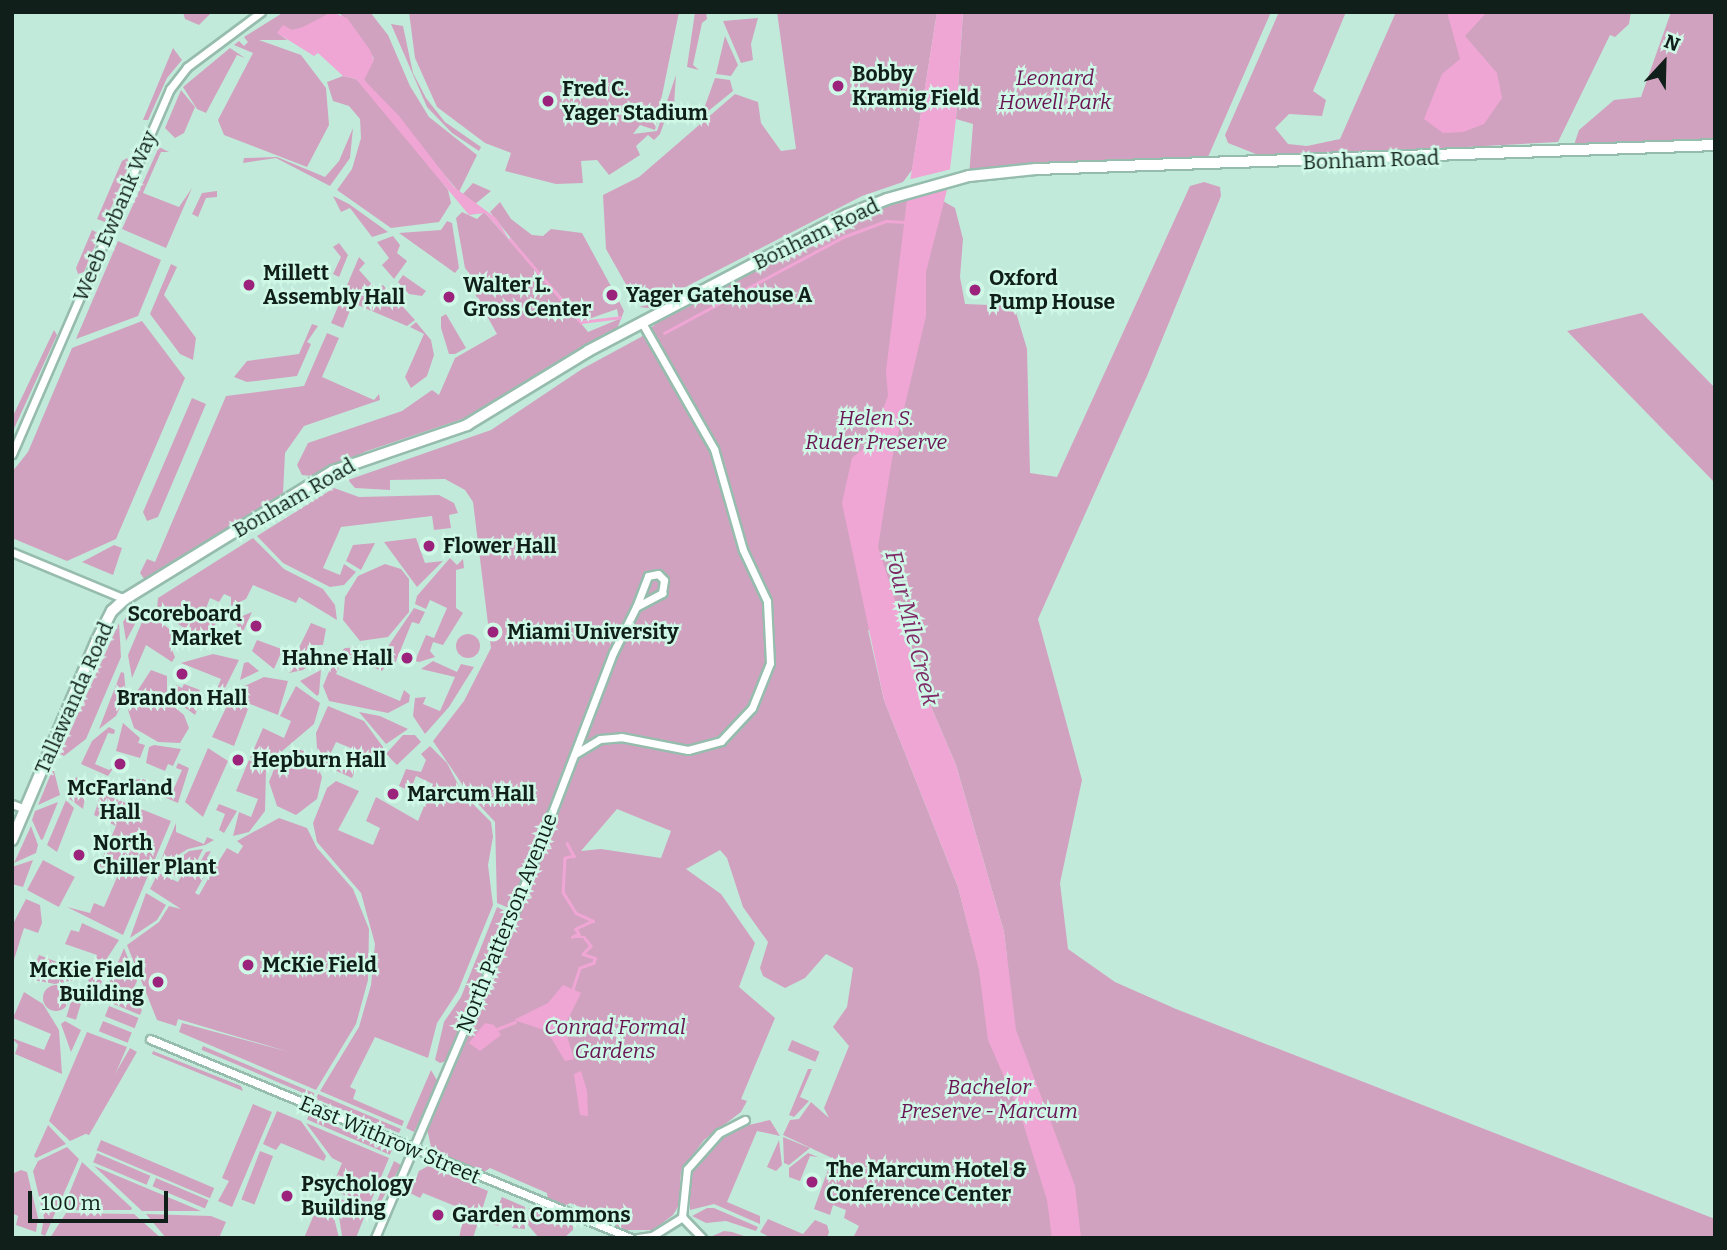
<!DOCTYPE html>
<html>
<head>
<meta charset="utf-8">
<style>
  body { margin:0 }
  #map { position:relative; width:1727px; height:1250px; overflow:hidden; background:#c2eada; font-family:Bitter,serif }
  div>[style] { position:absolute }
  .green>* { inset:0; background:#d1a2bf; transform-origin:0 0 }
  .round { border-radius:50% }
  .water>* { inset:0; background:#f0a6d5 }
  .pier>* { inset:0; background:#c2eada }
  .stream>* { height:2.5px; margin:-1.25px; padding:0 1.25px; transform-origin:1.25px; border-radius:1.25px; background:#f0a6d5 }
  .roads { filter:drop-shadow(2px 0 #96bcad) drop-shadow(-2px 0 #96bcad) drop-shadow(0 2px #96bcad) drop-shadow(0 -2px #96bcad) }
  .street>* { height:7px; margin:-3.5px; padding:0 3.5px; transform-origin:3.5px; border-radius:3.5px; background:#fff }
  .secondary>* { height:10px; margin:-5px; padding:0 5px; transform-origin:5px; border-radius:5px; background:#fff }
  .dots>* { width:19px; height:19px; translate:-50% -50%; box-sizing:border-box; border:4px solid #cff8e7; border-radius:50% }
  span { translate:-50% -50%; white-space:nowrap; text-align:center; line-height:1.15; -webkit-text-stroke:5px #cff8e7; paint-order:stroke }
  .poi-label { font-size:21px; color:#101f19; font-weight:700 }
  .left { translate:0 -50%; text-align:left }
  .right { translate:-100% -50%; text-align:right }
  .park-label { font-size:21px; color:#6a1554; font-style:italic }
  .street-label { font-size:21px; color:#101f19 }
  .water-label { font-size:23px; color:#7f2b67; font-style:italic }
  .frame { position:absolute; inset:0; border:14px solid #101f19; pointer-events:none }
  .north { position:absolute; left:1629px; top:28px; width:70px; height:70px; -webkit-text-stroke:5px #cff8e7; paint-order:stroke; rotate:22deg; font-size:19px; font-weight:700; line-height:28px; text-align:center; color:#101f19 }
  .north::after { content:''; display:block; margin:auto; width:24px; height:32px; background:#101f19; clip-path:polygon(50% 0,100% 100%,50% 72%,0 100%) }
  .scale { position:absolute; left:28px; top:1191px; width:140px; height:32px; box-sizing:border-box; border:4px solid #101f19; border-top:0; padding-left:9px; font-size:21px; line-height:24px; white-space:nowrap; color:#101f19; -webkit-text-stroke:5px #cff8e7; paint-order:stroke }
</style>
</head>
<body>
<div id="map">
  <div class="green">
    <i style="clip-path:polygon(183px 12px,212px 12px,199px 25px,185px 19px)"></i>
    <i style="clip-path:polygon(284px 12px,332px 12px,303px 28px,278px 33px,287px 40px,259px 40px,301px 55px,326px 88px,329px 125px,307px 167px,224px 135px,218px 120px,253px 53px,234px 45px,239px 41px,244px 46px,248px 42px,244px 37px)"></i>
    <i style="clip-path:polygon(339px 12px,370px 12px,388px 35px,410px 86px,429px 117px,477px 155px,459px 192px,363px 79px,374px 58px)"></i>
    <i style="clip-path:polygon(409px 12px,679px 12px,655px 130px,640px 125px,633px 134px,657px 131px,676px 75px,673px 120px,666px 117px,660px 134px,654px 140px,648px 135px,636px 146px,640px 155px,609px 175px,597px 160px,581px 161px,583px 183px,556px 184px,505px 171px,511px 153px,485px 143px,437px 107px,415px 58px)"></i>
    <i style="clip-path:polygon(695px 12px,706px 12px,707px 19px,702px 23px,693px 65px,699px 70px,687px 67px)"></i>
    <i style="clip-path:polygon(777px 12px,937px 12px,912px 170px,903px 182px,862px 196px,672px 294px,637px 304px,606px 249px,603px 195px,639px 177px,735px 94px,758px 102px,761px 123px,781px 151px,796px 149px)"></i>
    <i style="clip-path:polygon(963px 12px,1271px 12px,1205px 164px,969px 176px,973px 124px,956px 119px)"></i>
    <i style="clip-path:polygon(1279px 12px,1346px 12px,1313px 91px,1326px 100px,1322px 116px,1289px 114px,1275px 128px,1288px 144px,1307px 146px,1340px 139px,1396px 12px,1631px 12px,1629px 24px,1615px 37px,1610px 35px,1558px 142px,1266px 158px,1228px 143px,1225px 135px)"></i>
    <i style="clip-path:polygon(1671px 12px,1715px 12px,1715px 140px,1574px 145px,1579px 130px,1614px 100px,1641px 97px)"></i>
    <i style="clip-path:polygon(758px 18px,751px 44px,753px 60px,741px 63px,723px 21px)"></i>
    <i style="clip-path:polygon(391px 24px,403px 26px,413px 73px,426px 98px,445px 122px,481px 147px,479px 151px,452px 133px,427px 107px)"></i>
    <i style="clip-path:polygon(725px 36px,738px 65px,731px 76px,716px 74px)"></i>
    <i style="clip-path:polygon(173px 48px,182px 60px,167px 78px,148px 120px,143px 120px)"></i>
    <i style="clip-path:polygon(230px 48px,245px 58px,237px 55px,206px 113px,197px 109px,183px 87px)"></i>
    <i style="clip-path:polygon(343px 76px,356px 79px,395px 120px,448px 190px,451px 203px,439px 222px,391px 228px,337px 190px,352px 169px,361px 138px,360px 119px,349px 106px,333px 101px,327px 82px)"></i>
    <i style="clip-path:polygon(715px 78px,730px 80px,733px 91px,701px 117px)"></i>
    <i style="clip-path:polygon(181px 90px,195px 107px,184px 133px,175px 138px,165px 128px)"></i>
    <i style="clip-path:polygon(353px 128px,350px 158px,330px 186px,276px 158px,243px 163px,244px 158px,277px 157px,325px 177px,339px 161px)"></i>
    <i style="clip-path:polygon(159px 147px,169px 152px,161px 152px,143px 193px,179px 207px,192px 188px,166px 248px,122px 229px)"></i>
    <i style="clip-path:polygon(127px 158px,130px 164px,105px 222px,97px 219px,122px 161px)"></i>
    <i style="clip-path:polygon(evenodd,1204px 182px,1220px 187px,1221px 196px,1147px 376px,1038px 619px,1082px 780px,1060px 883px,1068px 949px,1115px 982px,1176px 1009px,1715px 1219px,1715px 1238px,843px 1238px,854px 1236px,859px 1226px,844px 1218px,846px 1210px,833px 1205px,830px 1215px,814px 1209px,832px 1158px,783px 1135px,790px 1120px,799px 1119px,811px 1102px,829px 1118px,824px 1108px,849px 1046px,833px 1027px,847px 1007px,853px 968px,826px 954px,805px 978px,785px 988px,763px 976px,760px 968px,768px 942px,743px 907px,727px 858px,720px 850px,686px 869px,721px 894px,755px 943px,739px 987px,775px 1018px,741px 1099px,747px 1101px,741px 1112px,704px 1140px,681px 1171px,679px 1205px,673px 1215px,653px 1230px,621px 1230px,613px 1226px,612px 1219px,570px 1203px,563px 1207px,548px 1200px,547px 1193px,490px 1168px,483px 1173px,432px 1151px,427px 1129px,518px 920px,571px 772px,563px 769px,515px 900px,509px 908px,497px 903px,495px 822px,468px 793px,433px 741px,464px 701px,491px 648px,473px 502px,465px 490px,445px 479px,390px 480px,390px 490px,355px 488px,348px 480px,491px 430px,582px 369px,641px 337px,660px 320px,843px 221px,907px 200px,938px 198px,955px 208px,963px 239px,960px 277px,965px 304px,1014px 306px,1027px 349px,1030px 473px,1057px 477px,1190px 186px,1204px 182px,906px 625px,923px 688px,956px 765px,1004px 932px,1007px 958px,973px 945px,958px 887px,884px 700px,868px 630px,906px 625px,1204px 182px,617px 809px,671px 831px,661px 858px,601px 849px,581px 851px,617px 809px)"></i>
    <i style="clip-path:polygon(473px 183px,491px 191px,474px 205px,462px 195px)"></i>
    <i style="clip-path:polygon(217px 191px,217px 197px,206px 198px,198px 217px,192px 214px,202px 193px)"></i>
    <i style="clip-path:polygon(878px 194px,656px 309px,639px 307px,669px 300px)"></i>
    <i style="clip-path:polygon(333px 196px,349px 204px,388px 232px,372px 237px,350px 208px,341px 212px)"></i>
    <i style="clip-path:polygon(evenodd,500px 202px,511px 219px,532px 235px,543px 236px,551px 229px,582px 233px,613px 290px,607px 293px,610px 300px,617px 297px,624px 311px,617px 329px,474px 415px,367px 451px,311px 476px,302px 475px,297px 465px,308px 443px,402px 411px,432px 390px,439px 395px,455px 358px,497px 334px,470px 285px,475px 281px,465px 268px,456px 218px,462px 212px,477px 219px,484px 212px,538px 272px,490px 212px,500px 202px,545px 279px,583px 321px,617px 309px,619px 319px,588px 332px,545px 279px)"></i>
    <i style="clip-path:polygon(447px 221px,452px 223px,459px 268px,455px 273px,399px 233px,441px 230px)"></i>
    <i style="clip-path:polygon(92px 230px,100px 234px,84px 272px,78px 274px,76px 268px)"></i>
    <i style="clip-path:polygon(393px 236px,400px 245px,397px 253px,407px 261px,394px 279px,382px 265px,389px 258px,377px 242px)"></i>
    <i style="clip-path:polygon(118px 241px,161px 260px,138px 316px,76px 339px)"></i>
    <i style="clip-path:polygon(339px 243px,348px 255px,339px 277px,333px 274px,341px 257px,333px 247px)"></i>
    <i style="clip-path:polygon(359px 257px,365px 263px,359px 270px,376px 289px,383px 285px,415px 320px,407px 326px,353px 303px,343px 328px,331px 323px)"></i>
    <i style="clip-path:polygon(171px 264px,177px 267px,164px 295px,196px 338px,193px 360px,180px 354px,150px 314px)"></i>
    <i style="clip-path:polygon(403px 275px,426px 291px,422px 296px,409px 294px,398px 282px)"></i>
    <i style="clip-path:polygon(1642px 313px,1715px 388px,1715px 483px,1567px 331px)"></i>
    <i style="clip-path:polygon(446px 314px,466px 348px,455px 354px,449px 354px,441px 328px,441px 317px)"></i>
    <i style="clip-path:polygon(142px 321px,185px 378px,116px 539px,67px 561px,12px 538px,12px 472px,28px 452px,72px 348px)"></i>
    <i style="clip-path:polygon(416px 322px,431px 340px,434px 355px,427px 376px,411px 388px,405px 377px,424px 334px,410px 327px)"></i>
    <i style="clip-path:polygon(312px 324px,318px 326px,307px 342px,311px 344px,297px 376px,247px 382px,234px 377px,247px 361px,299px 354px)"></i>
    <i style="clip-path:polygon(54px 330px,57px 335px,12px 433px,12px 418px)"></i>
    <i style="clip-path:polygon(327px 333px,339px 338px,322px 377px,374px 400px,379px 394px,380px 400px,304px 426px,285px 453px,283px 494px,145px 580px,140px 573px,147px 559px,155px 562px,226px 396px,304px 386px)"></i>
    <i style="clip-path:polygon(192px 398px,206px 404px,158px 517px,147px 521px,143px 512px)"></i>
    <i style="clip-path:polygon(334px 488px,359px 497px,439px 495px,454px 503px,458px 513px,449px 515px,451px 528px,434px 530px,432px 516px,341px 527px,323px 568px,340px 575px,344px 564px,356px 572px,344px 585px,330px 587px,283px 563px,257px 536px)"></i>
    <i style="clip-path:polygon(253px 538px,284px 569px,323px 589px,335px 605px,337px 620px,299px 597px,296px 603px,253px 585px,246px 599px,231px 606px,231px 597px,224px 594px,219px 602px,210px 598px,205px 611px,217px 622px,208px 635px,191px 633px,157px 609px,158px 598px)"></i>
    <i style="clip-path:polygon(416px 538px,425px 563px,443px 561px,417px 587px,384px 542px)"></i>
    <i style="clip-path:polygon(375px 543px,361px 570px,346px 561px,353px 545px)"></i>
    <i style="clip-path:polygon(114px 545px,122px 548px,113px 575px,82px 562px)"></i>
    <i style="clip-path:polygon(450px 558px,457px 565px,463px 559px,464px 568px,456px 570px,456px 608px,463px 613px,443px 645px,433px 642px,430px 651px,435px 657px,419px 662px,415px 661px,426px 635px,434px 638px,447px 608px,430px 600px,426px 609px,415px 604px,417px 596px)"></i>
    <i style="clip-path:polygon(385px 564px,401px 569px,409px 579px,409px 612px,388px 637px,360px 641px,343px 620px,345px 597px,358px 576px)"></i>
    <i style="clip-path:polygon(414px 608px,425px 612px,419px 624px,412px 622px,394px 666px,390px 666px,389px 645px)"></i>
    <i style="clip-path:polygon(252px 612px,237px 645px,227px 644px,227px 634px,235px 637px,239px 628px,233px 620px)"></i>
    <i style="clip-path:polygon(127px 616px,137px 620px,126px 641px,123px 622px)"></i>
    <i style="clip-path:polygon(155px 618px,177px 635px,170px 645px,175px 657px,172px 662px,146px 645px,132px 678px,128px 655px,142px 622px)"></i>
    <i style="clip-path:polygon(119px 623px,121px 657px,86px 739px,64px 756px,60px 754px)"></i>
    <i style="clip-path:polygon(311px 623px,326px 629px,323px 645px,309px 645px,304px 655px,316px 660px,303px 670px,289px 673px,294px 659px,291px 654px,296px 654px)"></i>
    <i class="round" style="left:456px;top:634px;width:24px;height:24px"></i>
    <i style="clip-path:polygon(257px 640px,287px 651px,287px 655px,281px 653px,274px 669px,252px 651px)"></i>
    <i style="clip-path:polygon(363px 647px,381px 659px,385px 667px,382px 671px,344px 655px,341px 663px,334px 658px,345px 648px)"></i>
    <i style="clip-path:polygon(213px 654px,239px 660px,215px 708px,204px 703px,211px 704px,221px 679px,181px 663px)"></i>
    <i style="clip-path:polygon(433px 661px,457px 672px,461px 664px,474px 667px,449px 707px,425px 734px,413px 716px,415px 698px,426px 697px,423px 704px,440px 711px,455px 677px,421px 669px)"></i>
    <i style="clip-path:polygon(248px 662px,259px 671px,240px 680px,244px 663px)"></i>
    <i style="clip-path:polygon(333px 662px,340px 665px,336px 674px,400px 701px,404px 690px,410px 695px,409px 702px,388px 713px,329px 701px,323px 686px)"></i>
    <i style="clip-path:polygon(151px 670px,167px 676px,167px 694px,136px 693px)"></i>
    <i style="clip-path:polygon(321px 670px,319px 694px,317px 696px,300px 681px)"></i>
    <i style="clip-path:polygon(121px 672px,124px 673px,126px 694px,116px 716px,99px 729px)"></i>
    <i style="clip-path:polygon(264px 677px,288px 681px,278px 715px,250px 704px,234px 746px,212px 737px,234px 691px)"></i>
    <i style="clip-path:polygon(184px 684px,200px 690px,196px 698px,201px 701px,195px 715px,176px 701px,176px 685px,182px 688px)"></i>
    <i style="clip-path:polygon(296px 686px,320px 703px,314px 724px,268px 763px,250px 758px,263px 728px,284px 738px,291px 721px,280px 716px)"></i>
    <i style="clip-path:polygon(142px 696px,167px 701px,184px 715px,189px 728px,180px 743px,158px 742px,134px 728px,128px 710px)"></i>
    <i style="clip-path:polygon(328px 706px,364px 721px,383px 747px,382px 753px,376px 750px,373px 757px,336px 742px,328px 759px,355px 771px,352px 778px,330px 768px,317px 749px,316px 733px)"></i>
    <i style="clip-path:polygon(359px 712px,380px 716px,408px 729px,386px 744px)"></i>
    <i style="clip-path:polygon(123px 723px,140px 738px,138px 743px,145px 745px,140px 758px,116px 751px)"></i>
    <i style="clip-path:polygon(109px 727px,115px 730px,114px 734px,108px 733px,95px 764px,109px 770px,114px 767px,108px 776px,81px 764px,92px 741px)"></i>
    <i style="clip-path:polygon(403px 735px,415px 735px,421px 742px,397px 765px,386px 754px)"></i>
    <i style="clip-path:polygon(430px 746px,447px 763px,463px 794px,491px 822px,493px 837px,488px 865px,493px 905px,458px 991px,437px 1023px,428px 1058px,375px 1037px,350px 1087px,356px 1090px,353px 1099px,404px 1121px,402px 1126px,320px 1091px,359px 1027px,371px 985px,375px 944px,361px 893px,317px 842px,313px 823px,327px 788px,336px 781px,359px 791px,338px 830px,373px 845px,380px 828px,366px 821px,376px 797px,418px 821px,433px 784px,416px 776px,410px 791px,399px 786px,406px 769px,421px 772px,426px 760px,421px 754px)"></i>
    <i style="clip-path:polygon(149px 747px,154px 745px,181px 749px,173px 766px,168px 764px,165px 771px,146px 763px)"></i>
    <i style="clip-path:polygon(208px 748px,228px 761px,203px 817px,185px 802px)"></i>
    <i style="clip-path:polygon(296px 748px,313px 755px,322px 777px,317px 799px,296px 815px,277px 806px,269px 782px,278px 759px)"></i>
    <i style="clip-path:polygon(249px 760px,266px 770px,265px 811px,249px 832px,233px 836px,239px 812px,251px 817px,258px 799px,236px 791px)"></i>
    <i style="clip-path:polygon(178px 763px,189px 768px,178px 803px,146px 789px,142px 797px,126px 788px,130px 788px,130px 780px,143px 779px,171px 795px,182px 770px,176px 768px)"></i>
    <i style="clip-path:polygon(54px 771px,60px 795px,38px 805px,52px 771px)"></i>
    <i style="clip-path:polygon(76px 777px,87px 785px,83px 809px,67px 797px)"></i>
    <i style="clip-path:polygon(101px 793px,171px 821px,123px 935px,67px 907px,90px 913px,94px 903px,104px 907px,118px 875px,99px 866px,116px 826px,94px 815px)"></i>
    <i style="clip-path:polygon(66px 800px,74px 808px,57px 852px,47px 845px)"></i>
    <i style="clip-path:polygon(58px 802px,43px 839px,41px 840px,32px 820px,35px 811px)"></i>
    <i style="clip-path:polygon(219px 804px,237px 811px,224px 833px,219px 830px,225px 814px,216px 810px)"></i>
    <i style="clip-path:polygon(279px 818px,307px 828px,317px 848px,353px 889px,369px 929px,368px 980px,356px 1024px,316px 1090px,179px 1032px,182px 1023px,289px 1052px,178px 1019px,176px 1026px,157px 1020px,127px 945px,159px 922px,169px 906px,181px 909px,150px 889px,158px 873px,178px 882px,189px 863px,206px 873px,195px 893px,199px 895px,212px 872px,199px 864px,206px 852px,211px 851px,207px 858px,217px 864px,227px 848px,238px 854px,243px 846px,237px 841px)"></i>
    <i style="clip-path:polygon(176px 823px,176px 832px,204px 844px,207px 837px,214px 840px,205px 845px,188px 849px,158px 867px)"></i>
    <i style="clip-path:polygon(31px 826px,38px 845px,36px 853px,14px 863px)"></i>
    <i style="clip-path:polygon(203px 849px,196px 863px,188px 859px,178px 878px,164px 870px,189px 851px)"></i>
    <i style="clip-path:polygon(33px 860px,23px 887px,12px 884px,12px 867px)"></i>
    <i style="left:43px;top:860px;width:36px;height:34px;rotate:28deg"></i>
    <i style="clip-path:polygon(146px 893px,166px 905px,157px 920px,130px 938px)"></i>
    <i style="clip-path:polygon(26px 899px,40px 905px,42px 923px,38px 933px,24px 928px,12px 966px,12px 926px)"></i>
    <i style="clip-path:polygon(497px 907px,507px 912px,447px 1061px,440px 1063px,435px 1060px,444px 1022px,461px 997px)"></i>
    <i style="clip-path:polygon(82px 923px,119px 940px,104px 963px,96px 959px,97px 955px,65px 944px,71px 930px,79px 932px)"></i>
    <i style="clip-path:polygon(124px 948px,137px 981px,131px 994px,103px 998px)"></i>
    <i style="clip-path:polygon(39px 955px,80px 971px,83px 978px,55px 984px,29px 979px)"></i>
    <i style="clip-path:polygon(101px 971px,106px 974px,95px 994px,88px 980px)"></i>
    <i class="round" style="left:43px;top:985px;width:26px;height:26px"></i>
    <i style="clip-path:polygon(24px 992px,43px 1004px,59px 1030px,62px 1074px,15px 1054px,18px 1045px,12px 1038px,44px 1050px,51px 1034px,13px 1018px)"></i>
    <i style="left:74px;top:992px;width:10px;height:26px;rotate:17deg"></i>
    <i style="clip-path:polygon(131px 998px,142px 1010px,140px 1015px,111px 1003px)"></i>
    <i style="left:109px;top:1006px;width:32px;height:11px;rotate:22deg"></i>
    <i style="clip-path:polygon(65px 1021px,81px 1030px,71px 1052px,61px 1024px)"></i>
    <i style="left:103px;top:1021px;width:31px;height:11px;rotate:22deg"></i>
    <i style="clip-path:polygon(87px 1032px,127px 1047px,90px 1132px,70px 1141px,49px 1121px)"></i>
    <i style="left:792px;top:1040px;width:30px;height:11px;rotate:23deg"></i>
    <i style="left:203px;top:1046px;width:121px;height:4px;rotate:23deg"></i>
    <i style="left:130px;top:1048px;width:8px;height:96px;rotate:30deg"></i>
    <i style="clip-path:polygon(153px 1051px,241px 1086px,243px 1091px,152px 1054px)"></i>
    <i style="clip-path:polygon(808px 1069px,812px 1069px,800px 1097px,809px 1101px,794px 1117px,789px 1115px)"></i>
    <i style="clip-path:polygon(431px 1070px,438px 1082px,414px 1132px,406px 1128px)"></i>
    <i style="clip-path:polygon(318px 1094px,401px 1129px,399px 1133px,316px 1099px)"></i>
    <i style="clip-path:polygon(253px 1104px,272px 1112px,232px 1207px,218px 1201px,229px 1181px,222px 1178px)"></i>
    <i style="clip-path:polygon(277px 1111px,301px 1121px,326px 1156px,324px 1161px,281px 1143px,276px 1150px,263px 1144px)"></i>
    <i style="left:309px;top:1115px;width:90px;height:5px;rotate:23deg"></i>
    <i style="clip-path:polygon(770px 1120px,780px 1136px,757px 1131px,727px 1202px,760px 1216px,760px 1224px,714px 1204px,690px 1210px,688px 1178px,716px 1140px,740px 1127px)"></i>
    <i style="clip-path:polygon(306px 1123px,389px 1158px,369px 1206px,331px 1189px,342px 1163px,332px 1158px)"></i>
    <i style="clip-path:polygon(48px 1125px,66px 1144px,36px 1158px,34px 1156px)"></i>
    <i style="clip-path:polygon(783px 1137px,810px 1148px,789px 1165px,784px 1163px)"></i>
    <i style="left:101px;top:1140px;width:123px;height:11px;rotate:23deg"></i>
    <i style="clip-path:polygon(779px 1140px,782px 1165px,776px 1171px,767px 1167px)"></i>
    <i style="clip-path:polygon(67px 1147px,79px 1159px,45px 1236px,41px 1234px,44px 1218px,33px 1171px,38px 1161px)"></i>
    <i style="left:260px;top:1151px;width:14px;height:52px;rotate:21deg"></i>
    <i style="left:97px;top:1153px;width:58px;height:10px;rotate:23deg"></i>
    <i style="clip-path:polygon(808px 1153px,818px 1157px,810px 1156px,800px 1181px,789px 1177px,789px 1168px)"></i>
    <i style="clip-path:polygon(394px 1161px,401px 1165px,377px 1209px,374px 1208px)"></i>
    <i style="clip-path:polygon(82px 1162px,132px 1208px,131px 1210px,67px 1210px,64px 1206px)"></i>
    <i style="clip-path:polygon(94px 1166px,201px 1211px,142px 1211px)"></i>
    <i style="clip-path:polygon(428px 1166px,488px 1191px,473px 1238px,459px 1238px,465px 1210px,423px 1193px,420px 1198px,410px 1193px,419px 1171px)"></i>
    <i style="clip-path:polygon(21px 1170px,27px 1172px,38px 1218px,36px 1232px,16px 1225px,18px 1216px,12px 1213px,12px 1174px)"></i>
    <i style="left:156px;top:1178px;width:57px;height:9px;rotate:23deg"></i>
    <i style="clip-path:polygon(329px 1197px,339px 1238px,304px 1238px,318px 1205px,323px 1207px)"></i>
    <i style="clip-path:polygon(336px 1197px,367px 1210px,356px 1238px,342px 1236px)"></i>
    <i style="clip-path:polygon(502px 1197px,525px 1207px,525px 1229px,512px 1228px,515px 1221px,503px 1216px,498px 1226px,491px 1223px)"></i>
    <i style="clip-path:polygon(529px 1208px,573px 1226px,573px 1230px,564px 1238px,539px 1238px,528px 1225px)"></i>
    <i style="clip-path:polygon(707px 1208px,714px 1208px,758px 1227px,756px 1231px,726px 1221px,706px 1223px,692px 1216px)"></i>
    <i style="clip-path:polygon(66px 1213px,134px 1214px,161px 1238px,50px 1238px)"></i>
    <i style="clip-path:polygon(146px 1214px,211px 1216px,226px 1222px,219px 1238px,166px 1238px)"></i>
    <i style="clip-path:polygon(768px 1219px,803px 1234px,815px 1220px,827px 1225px,829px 1232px,827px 1238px,771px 1238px,760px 1232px)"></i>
    <i style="clip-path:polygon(724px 1231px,732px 1232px,750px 1238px,708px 1238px)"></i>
  </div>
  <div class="water">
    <i style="clip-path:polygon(332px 12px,347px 18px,370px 50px,374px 60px,364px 80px,399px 116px,454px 187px,496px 218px,510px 241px,485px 213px,469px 215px,356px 79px,343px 76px,318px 53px,314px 56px,277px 33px,283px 25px,292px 30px,303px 27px)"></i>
    <i style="clip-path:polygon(937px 12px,963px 12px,956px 119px,948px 186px,926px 272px,926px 316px,892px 459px,878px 547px,923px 688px,956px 765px,1004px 932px,1016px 1030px,1075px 1186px,1081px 1238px,1052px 1238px,1047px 1200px,1020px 1113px,988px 1040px,979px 970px,958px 887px,884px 700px,842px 503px,852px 458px,870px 443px,888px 396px,886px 371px,907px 200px)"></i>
    <i style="clip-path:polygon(1447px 12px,1487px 12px,1465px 36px,1497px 73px,1502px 98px,1484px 124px,1463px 132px,1443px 133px,1424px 119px,1442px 74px,1460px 59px)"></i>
    <i style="clip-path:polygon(563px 985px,581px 993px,564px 1027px,574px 1059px,565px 1061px,547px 1031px,514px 1020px,548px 1003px)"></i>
    <i style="clip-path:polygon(485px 1023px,494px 1025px,501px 1035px,480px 1051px,469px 1043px)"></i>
    <i style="clip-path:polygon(581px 1071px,587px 1091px,588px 1116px,580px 1115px,574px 1074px)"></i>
  </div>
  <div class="pier">
    <i style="clip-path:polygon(952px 169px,951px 188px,904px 201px,907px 180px)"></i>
  </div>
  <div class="stream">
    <i style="left:510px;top:239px;width:109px;rotate:49.5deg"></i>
    <i style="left:581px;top:322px;width:39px;rotate:-7deg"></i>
    <i style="left:664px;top:333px;width:203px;rotate:-28.2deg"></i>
    <i style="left:843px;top:237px;width:46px;rotate:-20.4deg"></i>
    <i style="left:886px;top:221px;width:21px;rotate:3deg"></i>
    <i style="left:567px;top:843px;width:15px;rotate:62deg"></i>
    <i style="left:574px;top:856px;width:9px;rotate:167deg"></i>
    <i style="left:565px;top:858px;width:34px;rotate:93deg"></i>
    <i style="left:563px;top:892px;width:25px;rotate:58deg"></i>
    <i style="left:576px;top:913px;width:19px;rotate:25deg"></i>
    <i style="left:593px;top:921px;width:19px;rotate:155deg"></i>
    <i style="left:576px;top:929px;width:6px;rotate:59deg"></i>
    <i style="left:579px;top:934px;width:7px;rotate:153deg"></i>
    <i style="left:573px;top:937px;width:11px"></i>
    <i style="left:584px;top:937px;width:11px;rotate:52deg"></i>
    <i style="left:591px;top:946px;width:11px;rotate:135deg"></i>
    <i style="left:583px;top:954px;width:13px;rotate:18deg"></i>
    <i style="left:595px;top:958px;width:5px;rotate:101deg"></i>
    <i style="left:594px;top:963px;width:15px;rotate:160deg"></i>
    <i style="left:580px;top:968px;width:22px;rotate:108deg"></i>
    <i style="left:497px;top:1029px;width:19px;rotate:-21deg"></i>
  </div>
  <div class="roads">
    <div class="street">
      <i style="left:12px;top:454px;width:398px;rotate:-66.6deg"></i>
      <i style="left:170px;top:89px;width:28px;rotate:-52deg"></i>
      <i style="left:187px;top:67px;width:92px;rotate:-36.6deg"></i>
      <i style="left:12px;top:552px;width:122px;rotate:22.6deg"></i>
      <i style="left:575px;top:754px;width:29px;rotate:-31deg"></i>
      <i style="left:600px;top:739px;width:21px;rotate:-5deg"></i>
      <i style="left:621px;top:737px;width:68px;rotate:11deg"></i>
      <i style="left:688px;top:750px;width:34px;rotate:-15deg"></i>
      <i style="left:721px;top:741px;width:45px;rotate:-46.8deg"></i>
      <i style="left:752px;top:708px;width:48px;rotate:-68.2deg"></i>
      <i style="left:770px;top:663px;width:62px;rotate:-92.8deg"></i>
      <i style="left:767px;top:601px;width:56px;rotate:-115.2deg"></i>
      <i style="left:743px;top:550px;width:105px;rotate:-106deg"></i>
      <i style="left:714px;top:449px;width:145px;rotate:-119.7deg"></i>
      <i style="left:12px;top:804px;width:14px;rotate:21deg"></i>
      <i style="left:150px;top:1039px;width:521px;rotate:22.48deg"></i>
      <i style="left:682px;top:1217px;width:29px;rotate:46deg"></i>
      <i style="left:375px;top:1238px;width:354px;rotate:-66.9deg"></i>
      <i style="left:514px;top:912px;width:277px;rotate:-69.1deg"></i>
      <i style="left:613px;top:653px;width:51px;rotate:-63.4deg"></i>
      <i style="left:636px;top:607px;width:30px;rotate:-28deg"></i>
      <i style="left:662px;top:593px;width:13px;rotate:-81deg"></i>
      <i style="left:664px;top:580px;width:8px;rotate:-135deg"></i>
      <i style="left:658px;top:574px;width:10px;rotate:169deg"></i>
      <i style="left:648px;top:576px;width:33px;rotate:111deg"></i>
      <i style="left:638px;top:1238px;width:14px;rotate:-8deg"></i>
      <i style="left:652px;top:1236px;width:36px;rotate:-32deg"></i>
      <i style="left:682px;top:1217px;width:48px;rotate:-84.1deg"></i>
      <i style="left:687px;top:1169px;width:48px;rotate:-48.4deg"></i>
      <i style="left:719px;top:1133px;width:29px;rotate:-27deg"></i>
    </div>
    <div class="secondary">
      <i style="left:12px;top:840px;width:215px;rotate:-67deg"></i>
      <i style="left:96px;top:642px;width:35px;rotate:-63deg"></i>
      <i style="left:112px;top:611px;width:18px;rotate:-43deg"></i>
      <i style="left:125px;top:599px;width:244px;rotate:-31.6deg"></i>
      <i style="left:333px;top:471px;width:142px;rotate:-18.9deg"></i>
      <i style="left:467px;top:425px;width:142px;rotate:-31.4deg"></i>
      <i style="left:588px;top:351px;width:293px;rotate:-27.7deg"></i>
      <i style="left:847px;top:215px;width:43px;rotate:-21.8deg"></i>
      <i style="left:887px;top:199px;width:85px;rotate:-15.7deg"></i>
      <i style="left:969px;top:176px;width:67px;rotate:-6deg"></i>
      <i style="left:1036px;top:169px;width:679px;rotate:-2.02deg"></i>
    </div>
  </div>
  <div class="dots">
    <i style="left:838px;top:86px;background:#9c237c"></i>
    <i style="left:548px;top:101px;background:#9c237c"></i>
    <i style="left:249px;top:285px;background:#9c237c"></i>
    <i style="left:975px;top:290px;background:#9c237c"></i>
    <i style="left:612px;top:295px;background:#9c237c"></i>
    <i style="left:449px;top:297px;background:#9c237c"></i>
    <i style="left:429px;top:546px;background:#9c237c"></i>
    <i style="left:256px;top:626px;background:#9c237c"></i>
    <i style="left:493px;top:632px;background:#9c237c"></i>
    <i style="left:407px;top:658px;background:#9c237c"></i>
    <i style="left:182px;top:674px;background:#9c237c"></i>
    <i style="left:238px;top:760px;background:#9c237c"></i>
    <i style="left:120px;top:764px;background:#9c237c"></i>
    <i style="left:393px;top:794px;background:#9c237c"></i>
    <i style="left:79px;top:855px;background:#9c237c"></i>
    <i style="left:248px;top:965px;background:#9c237c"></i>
    <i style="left:158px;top:982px;background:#9c237c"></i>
    <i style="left:812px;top:1182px;background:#9c237c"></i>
    <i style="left:287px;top:1196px;background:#9c237c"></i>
    <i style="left:438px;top:1215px;background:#9c237c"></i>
  </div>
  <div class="poi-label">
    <span class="left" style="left:852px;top:86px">Bobby<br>Kramig Field</span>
    <span class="left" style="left:562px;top:101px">Fred C.<br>Yager Stadium</span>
    <span class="left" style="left:263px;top:285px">Millett<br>Assembly Hall</span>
    <span class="left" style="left:989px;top:290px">Oxford<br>Pump House</span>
    <span class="left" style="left:463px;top:297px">Walter L.<br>Gross Center</span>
    <span class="left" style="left:626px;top:295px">Yager Gatehouse A</span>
    <span class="left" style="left:443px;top:546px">Flower Hall</span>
    <span class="right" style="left:242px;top:626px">Scoreboard<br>Market</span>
    <span class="left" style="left:507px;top:632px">Miami University</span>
    <span class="right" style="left:393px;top:658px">Hahne Hall</span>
    <span style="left:182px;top:698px">Brandon Hall</span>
    <span class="left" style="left:252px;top:760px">Hepburn Hall</span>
    <span style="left:120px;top:800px">McFarland<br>Hall</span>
    <span class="left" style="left:407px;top:794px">Marcum Hall</span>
    <span class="left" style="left:93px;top:855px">North<br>Chiller Plant</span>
    <span class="left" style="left:262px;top:965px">McKie Field</span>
    <span class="right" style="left:144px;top:982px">McKie Field<br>Building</span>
    <span class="left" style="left:826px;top:1182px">The Marcum Hotel &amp;<br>Conference Center</span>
    <span class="left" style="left:301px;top:1196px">Psychology<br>Building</span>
    <span class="left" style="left:452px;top:1215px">Garden Commons</span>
  </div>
  <div class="park-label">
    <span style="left:1055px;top:90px">Leonard<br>Howell Park</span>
    <span style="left:876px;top:430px">Helen S.<br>Ruder Preserve</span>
    <span style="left:615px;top:1039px">Conrad Formal<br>Gardens</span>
    <span style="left:989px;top:1099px">Bachelor<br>Preserve - Marcum</span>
  </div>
  <div class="street-label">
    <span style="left:1371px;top:160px;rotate:-2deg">Bonham Road</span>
    <span style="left:115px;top:216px;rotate:-67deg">Weeb Ewbank Way</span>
    <span style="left:816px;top:234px;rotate:-26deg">Bonham Road</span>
    <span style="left:294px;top:498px;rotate:-30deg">Bonham Road</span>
    <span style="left:74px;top:698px;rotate:-66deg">Tallawanda Road</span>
    <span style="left:507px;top:923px;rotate:-68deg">North Patterson Avenue</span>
    <span style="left:390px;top:1140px;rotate:23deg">East Withrow Street</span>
  </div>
  <div class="water-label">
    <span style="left:912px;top:628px;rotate:76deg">Four Mile Creek</span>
  </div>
  <div class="frame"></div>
  <div class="north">N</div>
  <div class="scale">100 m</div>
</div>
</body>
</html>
